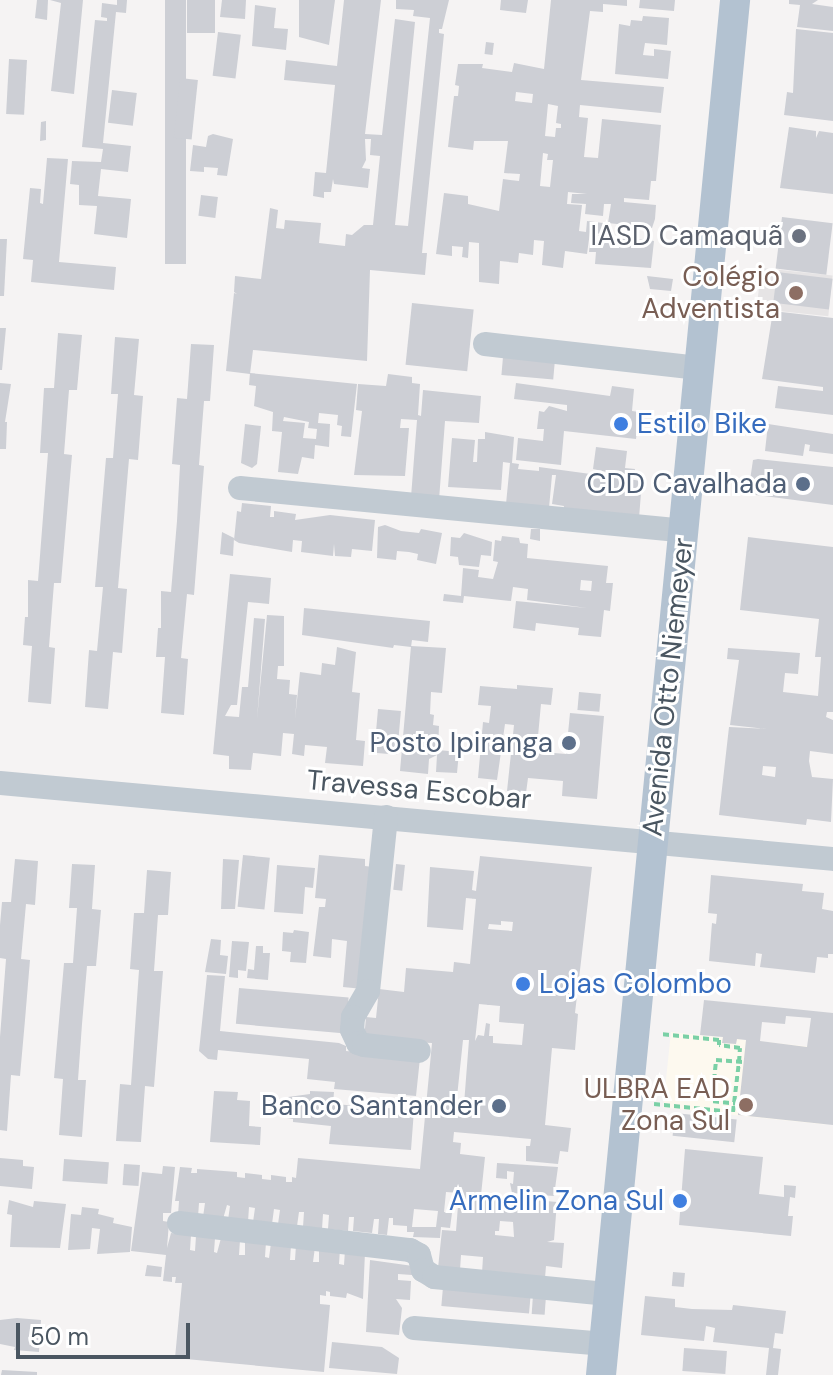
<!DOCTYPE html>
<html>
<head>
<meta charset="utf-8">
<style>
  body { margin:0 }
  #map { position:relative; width:833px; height:1375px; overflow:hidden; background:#f5f3f3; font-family:"DM Sans",sans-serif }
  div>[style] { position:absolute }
  .commercial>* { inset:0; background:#fdf9ef; transform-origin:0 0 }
  .education>* { inset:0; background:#e6e4e5; transform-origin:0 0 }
  .building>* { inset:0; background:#cdcfd5; transform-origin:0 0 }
  .path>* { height:4px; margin-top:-2px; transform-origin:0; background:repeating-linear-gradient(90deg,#7ad0a6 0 6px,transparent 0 10px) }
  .minor>* { height:24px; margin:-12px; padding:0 12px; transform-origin:12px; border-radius:12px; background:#c1cad2 }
  .major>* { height:30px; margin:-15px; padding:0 15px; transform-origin:15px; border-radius:15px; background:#b3c2d1 }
  .dots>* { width:22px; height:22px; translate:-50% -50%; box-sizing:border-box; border:4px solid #fff; border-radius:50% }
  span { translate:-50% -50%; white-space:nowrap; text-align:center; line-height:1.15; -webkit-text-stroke:6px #fff; paint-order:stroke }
  .worship-label { font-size:28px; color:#5b616d }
  .right { translate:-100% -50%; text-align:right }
  .education-label { font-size:28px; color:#785e54 }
  .shop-label { font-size:28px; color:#366cbe }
  .left { translate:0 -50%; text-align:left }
  .service-label { font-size:28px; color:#4e5e75 }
  .street-label { font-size:28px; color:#4a5661 }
  .scale { position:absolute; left:16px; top:1323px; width:174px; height:36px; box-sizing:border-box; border:4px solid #4a5661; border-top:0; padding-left:10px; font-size:24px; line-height:28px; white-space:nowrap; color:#4a5661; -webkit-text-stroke:6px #fff; paint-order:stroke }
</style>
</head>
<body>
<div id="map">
  <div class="commercial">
    <i style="left:671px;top:1032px;width:163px;height:76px;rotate:6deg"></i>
  </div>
  <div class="education">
    <i style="left:761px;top:268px;width:72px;height:41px;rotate:6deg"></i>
  </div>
  <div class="building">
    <i style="clip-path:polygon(37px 0,48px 0,47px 20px,35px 18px)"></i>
    <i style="clip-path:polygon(50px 0,83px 0,74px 94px,51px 91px,61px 3px)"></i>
    <i style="clip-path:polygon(117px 0,127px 0,126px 13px,116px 12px,103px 143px,131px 146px,128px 172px,101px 169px,98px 196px,131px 199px,127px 238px,94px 234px,97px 206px,79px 205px,79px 185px,70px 184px,72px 161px,101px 162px,103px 149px,82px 147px,91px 58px,95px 20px,107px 21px,107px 18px,101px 17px,102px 3px,117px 5px)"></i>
    <i style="left:165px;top:0;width:21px;height:264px"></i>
    <i style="left:187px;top:0;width:28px;height:33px"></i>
    <i style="clip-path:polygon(222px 0,246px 0,245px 19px,220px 17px)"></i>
    <i style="clip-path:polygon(299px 0,335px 0,329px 45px,299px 37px)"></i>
    <i style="clip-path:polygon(344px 0,381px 0,365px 134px,382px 135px,395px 19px,415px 22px,395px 225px,408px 226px,430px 18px,413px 16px,414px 10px,396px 9px,396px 0,449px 0,442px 29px,439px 29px,439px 33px,444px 34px,422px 253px,427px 253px,425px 275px,370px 270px,367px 361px,253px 350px,250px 374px,226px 371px,234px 293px,237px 294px,234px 292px,235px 276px,261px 279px,270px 208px,278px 210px,276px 228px,284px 229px,285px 220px,321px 223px,319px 243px,345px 246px,346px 234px,352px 235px,364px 225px,373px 225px,380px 156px,370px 155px,371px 139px,365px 139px,366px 160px,362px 168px,370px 169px,368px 188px,334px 184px,333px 179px,331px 192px,324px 192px,324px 198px,313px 196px,315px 172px,326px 173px,335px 85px,284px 80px,286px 60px,337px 66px)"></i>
    <i style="clip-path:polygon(501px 0,528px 0,526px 13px,500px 10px)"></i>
    <i style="clip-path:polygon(evenodd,551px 0,627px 0,627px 6px,603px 4px,603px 12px,590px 11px,581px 80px,664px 87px,661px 113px,580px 105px,579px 117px,588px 118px,584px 157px,598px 158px,602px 119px,661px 125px,656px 181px,651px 181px,649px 200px,624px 198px,624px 202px,656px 205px,655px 219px,652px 228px,608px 223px,611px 204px,604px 204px,603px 216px,585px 214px,586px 204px,571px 203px,572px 194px,587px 194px,568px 192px,567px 204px,582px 205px,579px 231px,586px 232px,587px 221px,603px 223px,601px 234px,590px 232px,587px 254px,565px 251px,563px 268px,542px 265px,544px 241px,534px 240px,533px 255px,519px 253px,518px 263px,500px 261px,499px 284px,479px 282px,479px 243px,469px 242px,468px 258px,462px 257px,463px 247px,452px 246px,452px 256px,436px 254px,444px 193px,468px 196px,468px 204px,499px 211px,503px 179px,519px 181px,520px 174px,504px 173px,508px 141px,474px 141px,473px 150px,448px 147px,454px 96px,458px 96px,459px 86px,455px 85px,458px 64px,483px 64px,482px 68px,512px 72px,514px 63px,544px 69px,551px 0,516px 92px,533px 94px,532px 103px,515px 101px,516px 92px,551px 0,548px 104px,558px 106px,556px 123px,561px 124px,561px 128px,556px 128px,555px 137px,545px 136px,548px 104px,551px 0,543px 153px,548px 154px,547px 160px,553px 160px,550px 187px,540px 186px,543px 153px)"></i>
    <i style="clip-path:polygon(640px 0,675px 0,674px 11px,639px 8px)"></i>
    <i style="clip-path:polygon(789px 0,818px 0,812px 4px,833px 7px,833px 31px,797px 27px,800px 5px,789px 4px)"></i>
    <i style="clip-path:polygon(255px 5px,276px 8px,274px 28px,288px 29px,286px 50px,252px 46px)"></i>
    <i style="clip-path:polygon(643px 16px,669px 18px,667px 45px,645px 43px,643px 55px,654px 56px,654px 49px,671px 51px,668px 79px,615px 74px,619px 24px,630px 26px,631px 20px,642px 21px)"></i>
    <i style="clip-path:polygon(796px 29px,833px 33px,833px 121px,784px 115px,787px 92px,793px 93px)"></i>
    <i style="left:218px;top:32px;width:23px;height:44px;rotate:7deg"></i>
    <i style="left:486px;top:42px;width:8px;height:12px;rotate:7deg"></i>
    <i style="left:9px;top:59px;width:18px;height:55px;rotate:3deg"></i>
    <i style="left:180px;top:78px;width:18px;height:60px;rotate:6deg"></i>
    <i style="left:112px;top:90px;width:25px;height:33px;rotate:7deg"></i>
    <i style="clip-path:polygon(46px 121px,46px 140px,40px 141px,41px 122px)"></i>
    <i style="clip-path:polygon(789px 127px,816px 131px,816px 138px,819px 131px,833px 133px,833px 194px,780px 188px)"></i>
    <i style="clip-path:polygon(213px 134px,233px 139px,227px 176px,217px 175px,218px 168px,204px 167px,204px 172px,190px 171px,193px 145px,206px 147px,208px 136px)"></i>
    <i style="clip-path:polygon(47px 158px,68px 159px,59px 262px,116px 267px,114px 290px,31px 282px,33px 260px,23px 259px,30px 188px,41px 189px,40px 203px,43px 204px)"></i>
    <i style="left:201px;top:195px;width:17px;height:21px;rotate:7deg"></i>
    <i style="left:782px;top:217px;width:51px;height:52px;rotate:7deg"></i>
    <i style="clip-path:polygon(597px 235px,654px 241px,651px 268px,595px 264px,596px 252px,589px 252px,590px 242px,596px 243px)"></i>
    <i style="clip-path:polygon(0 239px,7px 239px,4px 296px,0 296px)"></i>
    <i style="left:777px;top:272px;width:56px;height:31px;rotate:7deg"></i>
    <i style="clip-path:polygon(647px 276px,673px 279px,671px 291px,650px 289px)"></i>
    <i style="left:412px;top:303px;width:62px;height:62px;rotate:6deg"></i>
    <i style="clip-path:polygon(773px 311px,833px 318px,833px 415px,775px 408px,778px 386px,823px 391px,823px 387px,762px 379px)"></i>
    <i style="clip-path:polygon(0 328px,6px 328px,2px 370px,0 370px)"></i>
    <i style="clip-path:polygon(58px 333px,82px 335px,77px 390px,69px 390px,64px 454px,72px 455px,61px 583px,54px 583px,49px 647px,55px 648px,51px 704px,28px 702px,32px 646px,23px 645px,25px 617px,28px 617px,28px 580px,38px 581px,48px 453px,40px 453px,44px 388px,54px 388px)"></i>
    <i style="clip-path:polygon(115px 337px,139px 339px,134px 395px,143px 396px,138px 460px,129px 459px,118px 588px,127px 589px,122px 653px,113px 652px,108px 709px,85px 707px,89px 650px,97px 651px,103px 587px,95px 587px,106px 458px,113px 458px,118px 394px,111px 394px)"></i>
    <i style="clip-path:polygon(191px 344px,214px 345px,210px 401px,204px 401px,199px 465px,204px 466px,194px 595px,187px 594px,181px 658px,188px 659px,184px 715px,161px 713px,165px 657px,156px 657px,158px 628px,161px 628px,161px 591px,171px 592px,177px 521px,180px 465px,172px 464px,177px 398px,187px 399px)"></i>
    <i style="left:503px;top:357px;width:52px;height:18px;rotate:5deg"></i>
    <i style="clip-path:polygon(evenodd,250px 373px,357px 384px,351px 437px,341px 436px,342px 426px,337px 425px,338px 415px,319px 413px,318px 423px,330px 424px,329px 447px,315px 445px,314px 459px,302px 457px,298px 474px,278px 472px,282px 432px,272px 431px,273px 412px,254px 406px,256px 386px,249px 385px,250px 373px,284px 417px,309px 422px,308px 428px,317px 429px,316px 439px,303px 438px,305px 423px,283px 421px,284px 417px)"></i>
    <i style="clip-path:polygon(388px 374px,412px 377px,412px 383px,420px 384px,418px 415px,421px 416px,423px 390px,481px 396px,479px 423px,445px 421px,439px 500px,411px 497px,417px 420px,401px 419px,400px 428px,409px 428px,405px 476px,354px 475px,362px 411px,356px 410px,358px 384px,386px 386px)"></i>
    <i style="clip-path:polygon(0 383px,11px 384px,5px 422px,7px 422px,6px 449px,0 449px)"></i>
    <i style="clip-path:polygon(516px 383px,610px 396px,612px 386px,634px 389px,632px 411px,639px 412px,636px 439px,564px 431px,561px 465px,516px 460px,518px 438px,543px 441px,544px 429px,537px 429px,539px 411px,544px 412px,549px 406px,567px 411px,567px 405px,514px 399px)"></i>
    <i style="clip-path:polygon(245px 424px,261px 426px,257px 464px,252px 468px,241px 463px)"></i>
    <i style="clip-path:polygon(768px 424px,833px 434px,833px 454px,809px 451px,810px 445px,805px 444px,803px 456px,765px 451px)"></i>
    <i style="clip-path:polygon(485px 432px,514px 437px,512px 463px,519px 464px,518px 469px,539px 471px,539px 467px,642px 481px,639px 518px,563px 513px,564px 506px,552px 504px,556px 475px,552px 475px,549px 508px,506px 504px,510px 463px,503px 462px,501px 490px,448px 487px,452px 438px,475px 440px,473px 462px,477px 462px,478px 439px,485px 439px)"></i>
    <i style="clip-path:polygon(596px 447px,627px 451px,625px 468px,635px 469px,634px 478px,593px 469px)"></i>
    <i style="clip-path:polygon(758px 459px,833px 467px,833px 505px,748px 494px,753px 460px)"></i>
    <i style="clip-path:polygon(242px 503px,271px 506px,270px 517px,274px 517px,274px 511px,296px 514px,295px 520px,330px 515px,375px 520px,372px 551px,352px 549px,351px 557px,335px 556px,334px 544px,333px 556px,301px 552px,302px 541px,293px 540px,292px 552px,239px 543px,234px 540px,237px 511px,241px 512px)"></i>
    <i style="clip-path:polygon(385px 525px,401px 531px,419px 533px,421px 529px,442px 533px,436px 564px,417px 560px,418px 554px,409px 552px,397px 551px,396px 560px,377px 558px,378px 527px)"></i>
    <i style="clip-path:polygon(531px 529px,540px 529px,540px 541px,530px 539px)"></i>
    <i style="clip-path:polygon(222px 532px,234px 538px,233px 556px,220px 554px)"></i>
    <i style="clip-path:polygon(464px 533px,492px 542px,491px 556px,481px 555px,479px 567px,459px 565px,458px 557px,450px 556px,451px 537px,460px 538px)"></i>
    <i style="clip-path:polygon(evenodd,502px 536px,519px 538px,520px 543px,528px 544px,527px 558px,608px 566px,606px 583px,613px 583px,610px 611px,604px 610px,601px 637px,578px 635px,579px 628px,536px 623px,535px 631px,513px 628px,516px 601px,587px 608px,527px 600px,528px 589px,513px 587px,511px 601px,464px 596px,463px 603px,443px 601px,444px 594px,461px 596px,463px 568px,479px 570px,478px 577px,493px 579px,498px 562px,493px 561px,495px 540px,501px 541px,502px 536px,581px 580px,592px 581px,591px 591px,580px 590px,581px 580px)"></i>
    <i style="clip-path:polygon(evenodd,748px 537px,833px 547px,833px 712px,827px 712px,826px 717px,833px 720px,833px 754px,810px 751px,809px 761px,812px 777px,833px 779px,831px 822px,807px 819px,806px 825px,719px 815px,729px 727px,767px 729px,730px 725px,739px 660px,727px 659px,728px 648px,800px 653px,798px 674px,785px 673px,783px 692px,818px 696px,821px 657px,815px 657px,819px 619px,740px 610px,748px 537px,763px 766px,776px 767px,775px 777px,762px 775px,763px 766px)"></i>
    <i style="clip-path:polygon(230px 574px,271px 578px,269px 604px,248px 602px,237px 705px,231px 705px,225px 716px,239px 717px,242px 687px,248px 687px,254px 618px,265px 619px,257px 719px,267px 615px,284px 616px,284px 666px,278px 666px,277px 679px,290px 680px,289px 694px,297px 695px,295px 719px,300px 672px,321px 675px,322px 663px,335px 665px,337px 647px,356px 652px,352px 692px,360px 693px,356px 740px,365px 741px,363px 766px,325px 763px,327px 747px,305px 745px,304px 756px,292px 754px,294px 734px,283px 733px,281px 756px,253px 753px,251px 770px,229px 769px,229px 756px,213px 754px)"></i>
    <i style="clip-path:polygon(304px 608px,430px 621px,428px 642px,412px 640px,411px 647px,394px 645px,393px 648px,302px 635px)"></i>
    <i style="clip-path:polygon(411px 646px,446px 648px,442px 693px,431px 692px,430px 714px,434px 715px,433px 725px,439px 726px,438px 750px,459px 752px,457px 773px,436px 772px,437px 755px,429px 759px,428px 774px,400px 771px)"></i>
    <i style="clip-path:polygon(517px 685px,553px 688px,551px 705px,541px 704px,538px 736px,531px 736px,530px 751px,566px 754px,570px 713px,604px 716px,597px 799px,562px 796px,563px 781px,528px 778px,526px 793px,507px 791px,514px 725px,505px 724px,497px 780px,478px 778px,483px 722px,489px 723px,491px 706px,478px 705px,480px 686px,517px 689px)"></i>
    <i style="left:579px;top:692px;width:22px;height:18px;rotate:5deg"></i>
    <i style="left:378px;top:709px;width:23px;height:44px;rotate:5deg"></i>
    <i style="left:243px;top:855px;width:27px;height:52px;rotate:6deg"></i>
    <i style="clip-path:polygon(319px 855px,365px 859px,365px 866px,373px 867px,363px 989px,343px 987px,347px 941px,332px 939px,331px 958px,313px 956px,319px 907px,325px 907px,326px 899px,315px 898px)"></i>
    <i style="clip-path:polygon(evenodd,480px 856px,592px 867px,575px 1013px,578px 1014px,575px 1050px,552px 1048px,545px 1125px,571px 1128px,568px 1152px,560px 1151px,558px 1164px,526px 1161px,526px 1146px,530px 1146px,531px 1139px,454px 1132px,453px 1142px,461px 1143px,460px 1154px,485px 1157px,481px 1195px,557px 1202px,554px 1240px,547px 1242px,564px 1243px,562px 1268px,546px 1266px,545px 1278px,482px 1273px,483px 1257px,461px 1255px,460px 1270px,438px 1268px,442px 1230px,456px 1231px,459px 1193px,446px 1192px,444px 1212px,452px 1213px,450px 1228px,441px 1227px,440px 1238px,413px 1237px,414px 1232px,407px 1232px,407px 1226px,393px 1225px,393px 1218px,389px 1218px,387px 1235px,378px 1234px,379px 1219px,374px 1219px,372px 1233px,353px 1231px,354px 1217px,349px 1217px,348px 1231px,328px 1229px,329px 1215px,323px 1214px,322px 1229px,303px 1227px,304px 1212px,299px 1212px,297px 1226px,278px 1224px,280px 1210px,274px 1209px,272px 1224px,253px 1222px,255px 1208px,249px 1207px,248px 1222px,228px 1220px,230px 1206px,227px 1205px,223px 1219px,203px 1217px,205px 1203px,199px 1203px,198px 1217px,178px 1215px,179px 1201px,175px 1201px,180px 1167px,192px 1168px,191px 1173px,197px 1173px,197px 1169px,237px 1172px,237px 1177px,245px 1178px,245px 1173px,262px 1175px,262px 1179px,271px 1180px,271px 1175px,286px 1177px,286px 1182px,292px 1182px,292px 1177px,296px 1178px,298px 1158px,420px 1169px,432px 1043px,364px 1040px,366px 1017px,376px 1018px,379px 989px,404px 992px,406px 968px,453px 972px,454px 962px,470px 964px,476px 899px,466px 898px,463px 930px,427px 927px,430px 867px,474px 871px,472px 890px,476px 891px,480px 856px,501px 921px,513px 922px,512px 931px,488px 929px,489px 924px,501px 925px,501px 921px,480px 856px,479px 1004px,500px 1006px,499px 1022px,524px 1024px,522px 1045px,493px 1043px,493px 1036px,489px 1036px,490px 1024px,486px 1023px,484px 1036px,478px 1035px,475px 1041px,479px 1004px,480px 856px,463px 1040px,469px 1040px,463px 1117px,455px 1116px,463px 1040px,480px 856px,414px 1209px,438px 1211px,436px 1227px,412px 1227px,414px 1209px,480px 856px,500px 1221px,513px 1222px,514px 1237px,495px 1235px,495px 1231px,499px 1231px,500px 1221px)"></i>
    <i style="clip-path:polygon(15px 859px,38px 861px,35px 905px,26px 904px,21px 959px,30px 960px,25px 1020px,20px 1076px,11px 1075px,7px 1131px,0 1130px,0 1037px,6px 959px,0 958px,0 925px,2px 902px,11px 902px)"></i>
    <i style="clip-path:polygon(223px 859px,239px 860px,235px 909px,221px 909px)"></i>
    <i style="clip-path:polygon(72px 864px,95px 865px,92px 909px,101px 910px,96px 966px,87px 966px,82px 1024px,78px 1080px,86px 1080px,82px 1137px,59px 1135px,63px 1079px,54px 1078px,64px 963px,73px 963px,77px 908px,69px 908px)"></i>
    <i style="left:396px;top:864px;width:9px;height:26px;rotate:6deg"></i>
    <i style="clip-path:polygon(277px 865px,315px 868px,313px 888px,305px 887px,303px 914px,274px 912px)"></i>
    <i style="clip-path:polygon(147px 870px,171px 872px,168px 915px,158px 915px,154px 971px,163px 971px,154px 1087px,145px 1086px,141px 1142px,116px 1141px,120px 1084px,131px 1085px,139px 970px,130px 969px,134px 913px,144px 913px)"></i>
    <i style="clip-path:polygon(711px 875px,803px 884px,802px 891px,824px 893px,822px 909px,833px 911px,833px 954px,828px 954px,828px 958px,817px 957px,815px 973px,760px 967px,762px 954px,756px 953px,755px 966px,709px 961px,712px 923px,716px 924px,717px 914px,708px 913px)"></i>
    <i style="clip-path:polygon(294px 930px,309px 932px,306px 963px,290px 962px,291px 952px,282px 951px,283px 932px,293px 933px)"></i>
    <i style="clip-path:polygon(211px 939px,221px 940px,220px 955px,228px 956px,226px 974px,205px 972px)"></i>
    <i style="clip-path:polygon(232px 941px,249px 942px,246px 971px,238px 970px,238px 978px,229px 977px)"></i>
    <i style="clip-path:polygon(256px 946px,263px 946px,263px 953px,270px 953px,268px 980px,247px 978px,248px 969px,254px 970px)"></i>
    <i style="clip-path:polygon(207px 975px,225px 976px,220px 1031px,339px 1043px,346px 1046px,346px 1051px,420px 1058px,416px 1096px,334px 1089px,335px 1082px,307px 1079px,309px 1059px,218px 1050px,217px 1060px,208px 1059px,199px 1051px)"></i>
    <i style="left:239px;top:988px;width:110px;height:36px;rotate:5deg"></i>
    <i style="clip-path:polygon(evenodd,704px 1000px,833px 1013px,833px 1125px,738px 1115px,746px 1040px,737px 1039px,736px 1044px,722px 1043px,723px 1037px,700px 1035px,704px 1000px,786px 1016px,811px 1018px,807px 1047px,760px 1041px,762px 1022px,785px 1024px,786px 1016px)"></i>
    <i style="clip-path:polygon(214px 1091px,238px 1092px,237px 1100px,250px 1101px,249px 1126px,261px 1127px,260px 1145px,210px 1142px)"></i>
    <i style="clip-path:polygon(310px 1091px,334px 1092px,333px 1104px,414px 1110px,411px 1150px,329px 1144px,331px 1126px,293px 1122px,293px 1119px,287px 1118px,288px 1097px,310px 1094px)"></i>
    <i style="left:675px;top:1113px;width:62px;height:23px;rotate:6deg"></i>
    <i style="clip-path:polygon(685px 1149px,763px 1157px,759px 1194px,784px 1197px,784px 1185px,796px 1186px,795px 1198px,790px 1197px,788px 1216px,793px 1216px,791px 1236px,679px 1225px)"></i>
    <i style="clip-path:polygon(0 1158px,23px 1160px,23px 1166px,34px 1167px,32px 1189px,0 1186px)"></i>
    <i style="left:64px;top:1159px;width:45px;height:22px;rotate:4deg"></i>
    <i style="clip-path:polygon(497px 1163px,558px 1167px,554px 1196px,512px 1193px,510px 1183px,513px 1184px,514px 1172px,507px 1171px,507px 1179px,496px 1178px)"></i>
    <i style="left:124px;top:1164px;width:16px;height:21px;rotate:4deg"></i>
    <i style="clip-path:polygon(163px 1166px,175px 1167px,171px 1213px,163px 1213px,163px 1221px,169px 1222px,167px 1248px,171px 1233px,191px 1235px,190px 1250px,195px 1251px,196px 1236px,215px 1238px,214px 1252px,217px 1253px,221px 1238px,240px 1240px,239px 1255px,245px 1255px,245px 1240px,266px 1242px,265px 1257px,269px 1258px,271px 1243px,291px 1245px,290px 1260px,295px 1260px,296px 1245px,315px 1247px,313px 1262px,319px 1262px,319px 1247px,340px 1249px,339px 1264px,344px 1265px,345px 1250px,365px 1252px,363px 1299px,347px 1293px,346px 1298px,330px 1296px,330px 1292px,326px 1291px,326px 1296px,320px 1295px,320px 1304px,330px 1305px,324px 1372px,175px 1358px,182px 1283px,175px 1283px,176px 1277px,172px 1277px,172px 1282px,163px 1281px,166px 1255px,131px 1251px,142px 1172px,162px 1174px)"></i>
    <i style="clip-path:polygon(9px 1200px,33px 1207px,34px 1201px,66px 1204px,60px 1248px,10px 1247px,12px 1215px,7px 1214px)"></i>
    <i style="clip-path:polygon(82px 1207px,99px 1209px,98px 1214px,114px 1218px,113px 1223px,132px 1227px,130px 1252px,97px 1254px,100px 1229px,92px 1228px,90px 1249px,68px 1250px,71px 1214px,81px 1215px)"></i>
    <i style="clip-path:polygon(370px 1260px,413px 1266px,412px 1275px,398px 1274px,398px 1280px,411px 1281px,410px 1300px,396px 1299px,402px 1308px,399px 1335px,366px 1332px)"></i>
    <i style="clip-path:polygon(147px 1265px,162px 1267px,161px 1277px,145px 1276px)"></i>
    <i style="left:673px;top:1272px;width:12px;height:14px;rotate:5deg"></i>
    <i style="left:443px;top:1287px;width:88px;height:19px;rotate:5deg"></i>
    <i style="left:533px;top:1295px;width:13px;height:19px;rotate:4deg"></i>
    <i style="clip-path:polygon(645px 1296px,675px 1299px,675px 1307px,692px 1309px,732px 1310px,733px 1305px,786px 1311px,783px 1334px,775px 1333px,773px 1348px,781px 1349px,778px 1375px,766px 1375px,769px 1348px,713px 1342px,715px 1328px,706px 1326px,704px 1341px,641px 1335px)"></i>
    <i style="clip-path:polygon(17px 1318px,41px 1320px,39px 1352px,14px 1350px,15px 1347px,0 1344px,0 1320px)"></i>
    <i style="clip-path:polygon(332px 1342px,382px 1347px,399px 1358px,397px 1374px,329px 1368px)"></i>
    <i style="left:684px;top:1348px;width:43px;height:23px;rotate:4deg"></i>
    <i style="clip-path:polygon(2px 1370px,37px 1372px,37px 1375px,1px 1375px)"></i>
  </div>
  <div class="path">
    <i style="left:654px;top:1104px;width:79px;rotate:5.8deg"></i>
    <i style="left:733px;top:1112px;width:50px;rotate:-83.2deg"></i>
    <i style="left:739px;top:1062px;width:14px;rotate:-86deg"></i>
    <i style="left:740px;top:1048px;width:21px;rotate:-172deg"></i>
    <i style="left:719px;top:1045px;width:5px;rotate:-90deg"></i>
    <i style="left:719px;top:1040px;width:59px;rotate:-174.2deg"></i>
    <i style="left:739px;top:1104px;width:28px;rotate:-174deg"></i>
    <i style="left:711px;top:1101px;width:21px;rotate:-82deg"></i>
    <i style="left:714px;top:1080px;width:20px;rotate:-84deg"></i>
    <i style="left:716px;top:1060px;width:27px;rotate:4deg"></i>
  </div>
  <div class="minor">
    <i style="left:485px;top:344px;width:215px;rotate:6.4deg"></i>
    <i style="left:240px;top:488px;width:445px;rotate:5.5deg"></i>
    <i style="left:0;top:783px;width:836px;rotate:5.21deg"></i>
    <i style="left:386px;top:817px;width:175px;rotate:95.9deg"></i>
    <i style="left:368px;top:991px;width:30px;rotate:120deg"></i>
    <i style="left:353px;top:1017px;width:13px;rotate:94deg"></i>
    <i style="left:352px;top:1030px;width:14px;rotate:65deg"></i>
    <i style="left:358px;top:1043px;width:6px;rotate:18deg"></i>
    <i style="left:364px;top:1045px;width:55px;rotate:6.2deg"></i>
    <i style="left:179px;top:1223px;width:233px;rotate:6.7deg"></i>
    <i style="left:410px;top:1250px;width:10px;rotate:29deg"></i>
    <i style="left:419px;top:1255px;width:16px;rotate:75deg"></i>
    <i style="left:423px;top:1270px;width:13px;rotate:32deg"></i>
    <i style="left:434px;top:1277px;width:175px;rotate:5.6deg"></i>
    <i style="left:414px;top:1328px;width:192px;rotate:4.8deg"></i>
  </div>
  <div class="major">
    <i style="left:601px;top:1375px;width:1382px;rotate:-84.43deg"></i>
  </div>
  <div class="dots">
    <i style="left:799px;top:236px;background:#6b7280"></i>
    <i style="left:796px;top:293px;background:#8d6e63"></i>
    <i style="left:621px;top:424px;background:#3f7fe0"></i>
    <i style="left:803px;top:484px;background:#5c6f8a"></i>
    <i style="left:569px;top:743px;background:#5c6f8a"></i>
    <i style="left:523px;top:984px;background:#3f7fe0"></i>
    <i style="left:746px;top:1105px;background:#8d6e63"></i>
    <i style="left:499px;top:1106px;background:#5c6f8a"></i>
    <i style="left:680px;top:1201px;background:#3f7fe0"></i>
  </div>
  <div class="worship-label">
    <span class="right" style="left:783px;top:236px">IASD Camaquã</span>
  </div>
  <div class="education-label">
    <span class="right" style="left:780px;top:293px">Colégio<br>Adventista</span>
    <span class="right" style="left:730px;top:1105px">ULBRA EAD<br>Zona Sul</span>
  </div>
  <div class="shop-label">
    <span class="left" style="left:637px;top:424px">Estilo Bike</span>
    <span class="left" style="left:539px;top:984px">Lojas Colombo</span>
    <span class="right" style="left:664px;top:1201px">Armelin Zona Sul</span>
  </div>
  <div class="service-label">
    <span class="right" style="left:787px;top:484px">CDD Cavalhada</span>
    <span class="right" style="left:553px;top:743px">Posto Ipiranga</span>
    <span class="right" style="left:483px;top:1106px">Banco Santander</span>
  </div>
  <div class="street-label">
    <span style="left:668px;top:687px;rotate:-84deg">Avenida Otto Niemeyer</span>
    <span style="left:419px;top:790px;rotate:5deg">Travessa Escobar</span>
  </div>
  <div class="scale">50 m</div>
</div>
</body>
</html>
